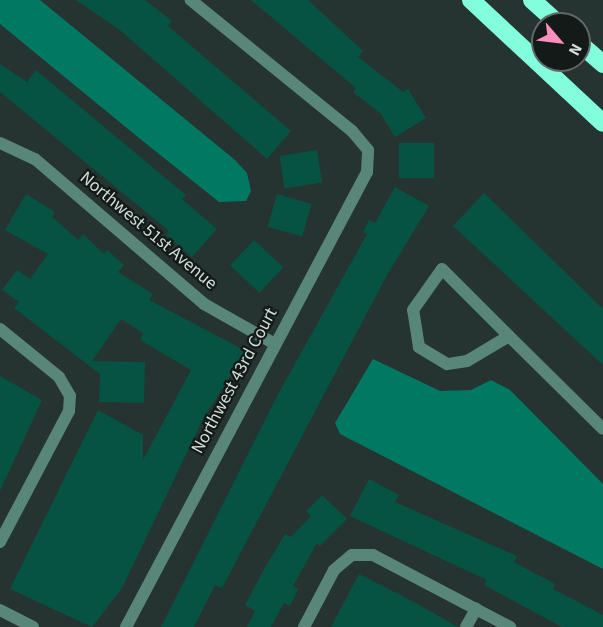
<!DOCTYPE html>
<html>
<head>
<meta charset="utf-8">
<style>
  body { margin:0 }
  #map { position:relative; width:603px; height:627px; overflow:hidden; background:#253430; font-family:"Source Sans 3",sans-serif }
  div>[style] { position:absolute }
  .water>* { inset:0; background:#017862 }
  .building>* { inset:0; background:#065343; transform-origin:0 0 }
  .street>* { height:12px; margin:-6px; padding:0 6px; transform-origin:6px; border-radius:6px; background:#588679 }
  .highway>* { height:18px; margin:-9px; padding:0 9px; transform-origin:9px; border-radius:9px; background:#82fedd }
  span { translate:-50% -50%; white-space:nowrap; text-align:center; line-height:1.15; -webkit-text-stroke:4.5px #131a18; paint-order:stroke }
  .street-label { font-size:18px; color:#d4deda }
  .north { position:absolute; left:531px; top:12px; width:60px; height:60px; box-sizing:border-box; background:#131a18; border:2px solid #606866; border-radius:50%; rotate:118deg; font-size:16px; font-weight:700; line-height:24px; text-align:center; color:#d4deda }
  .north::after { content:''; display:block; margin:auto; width:21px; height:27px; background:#fe8ebd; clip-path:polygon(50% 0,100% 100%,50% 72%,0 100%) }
</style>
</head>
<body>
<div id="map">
  <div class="water">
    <i style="clip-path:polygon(0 0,40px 0,235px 160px,247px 173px,251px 191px,246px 201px,219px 202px,139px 138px,0 24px)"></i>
    <i style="clip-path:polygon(373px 359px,440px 391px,471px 390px,491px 380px,510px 390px,603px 484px,603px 569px,340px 434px,335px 423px)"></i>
  </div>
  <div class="building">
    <i style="clip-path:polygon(76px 0,145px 0,172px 21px,168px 26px,291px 131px,267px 159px,121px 31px)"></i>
    <i style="clip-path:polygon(251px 0,308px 0,363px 51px,358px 57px,403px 92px,408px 89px,426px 118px,395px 137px,381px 114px,353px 92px,356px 88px)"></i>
    <i style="clip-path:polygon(0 64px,27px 82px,36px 70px,186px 195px,182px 199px,217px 229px,192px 257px,166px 235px,169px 231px,0 92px)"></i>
    <i style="left:399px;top:143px;width:35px;height:35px"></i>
    <i style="left:317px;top:150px;width:33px;height:38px;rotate:81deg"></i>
    <i style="clip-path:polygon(395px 187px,429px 206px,387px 275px,222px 588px,215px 585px,194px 627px,161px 627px,276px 398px,367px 234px,363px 232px,369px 220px,375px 223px)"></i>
    <i style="clip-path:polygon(484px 193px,603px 309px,603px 365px,453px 226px)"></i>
    <i style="clip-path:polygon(26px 194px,55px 212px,52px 217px,78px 240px,83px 234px,104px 254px,107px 250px,124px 265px,118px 272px,153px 294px,149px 300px,246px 351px,203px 419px,122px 588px,92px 627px,10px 589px,98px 410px,143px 435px,143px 460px,191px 370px,140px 340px,143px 333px,121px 319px,92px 361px,145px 362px,144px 403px,99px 402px,100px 374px,14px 308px,19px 302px,2px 290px,17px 270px,30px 279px,48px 254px,5px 230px)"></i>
    <i style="left:277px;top:194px;width:36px;height:34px;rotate:16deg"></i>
    <i style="left:254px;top:240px;width:40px;height:35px;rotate:43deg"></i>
    <i style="clip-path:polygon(0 376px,42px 400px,0 491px)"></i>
    <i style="clip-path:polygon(369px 479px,399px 495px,395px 502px,517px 556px,514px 562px,555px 584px,553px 589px,603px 615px,603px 627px,562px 627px,484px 585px,487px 580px,350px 516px)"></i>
    <i style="clip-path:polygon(322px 495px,347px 519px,320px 546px,317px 543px,293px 586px,298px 589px,290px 606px,284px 603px,271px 627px,247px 627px,255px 611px,245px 605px,263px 571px,285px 534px,291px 537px,311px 516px,306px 511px)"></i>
    <i style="clip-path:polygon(359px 574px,412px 601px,458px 627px,331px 627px)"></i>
  </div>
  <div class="street">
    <i style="left:0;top:143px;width:38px;rotate:25deg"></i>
    <i style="left:35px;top:159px;width:223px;rotate:40.6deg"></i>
    <i style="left:204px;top:304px;width:81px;rotate:29.4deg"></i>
    <i style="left:0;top:329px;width:76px;rotate:39.1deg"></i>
    <i style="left:59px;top:377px;width:22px;rotate:60deg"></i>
    <i style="left:70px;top:396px;width:15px;rotate:94deg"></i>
    <i style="left:69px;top:411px;width:148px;rotate:117.8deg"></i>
    <i style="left:509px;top:336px;width:49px;rotate:149.2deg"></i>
    <i style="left:467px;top:361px;width:20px;rotate:171deg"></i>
    <i style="left:447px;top:364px;width:33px;rotate:-149deg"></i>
    <i style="left:419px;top:347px;width:37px;rotate:-99deg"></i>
    <i style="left:413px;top:310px;width:50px;rotate:-54.7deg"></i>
    <i style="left:442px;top:269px;width:95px;rotate:45deg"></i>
    <i style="left:509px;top:336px;width:132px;rotate:44.7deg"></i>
    <i style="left:0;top:610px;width:37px;rotate:27deg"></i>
    <i style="left:126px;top:627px;width:515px;rotate:-62.09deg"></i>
    <i style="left:367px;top:172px;width:22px;rotate:-87deg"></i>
    <i style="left:368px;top:150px;width:25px;rotate:-130deg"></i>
    <i style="left:352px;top:131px;width:208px;rotate:-140.9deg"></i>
    <i style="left:304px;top:627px;width:64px;rotate:-62.2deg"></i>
    <i style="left:334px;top:570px;width:23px;rotate:-40deg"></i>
    <i style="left:352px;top:555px;width:21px"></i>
    <i style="left:373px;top:555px;width:155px;rotate:27.7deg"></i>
    <i style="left:466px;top:627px;width:21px;rotate:-61deg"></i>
  </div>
  <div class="highway">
    <i style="left:471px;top:0;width:180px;rotate:43deg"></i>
    <i style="left:532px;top:0;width:36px;rotate:42deg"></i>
    <i style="left:579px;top:43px;width:32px;rotate:41deg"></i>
  </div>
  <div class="street-label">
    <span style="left:148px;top:231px;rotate:40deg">Northwest 51st Avenue</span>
    <span style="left:235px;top:381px;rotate:-62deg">Northwest 43rd Court</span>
  </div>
  <div class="north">N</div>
</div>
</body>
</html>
